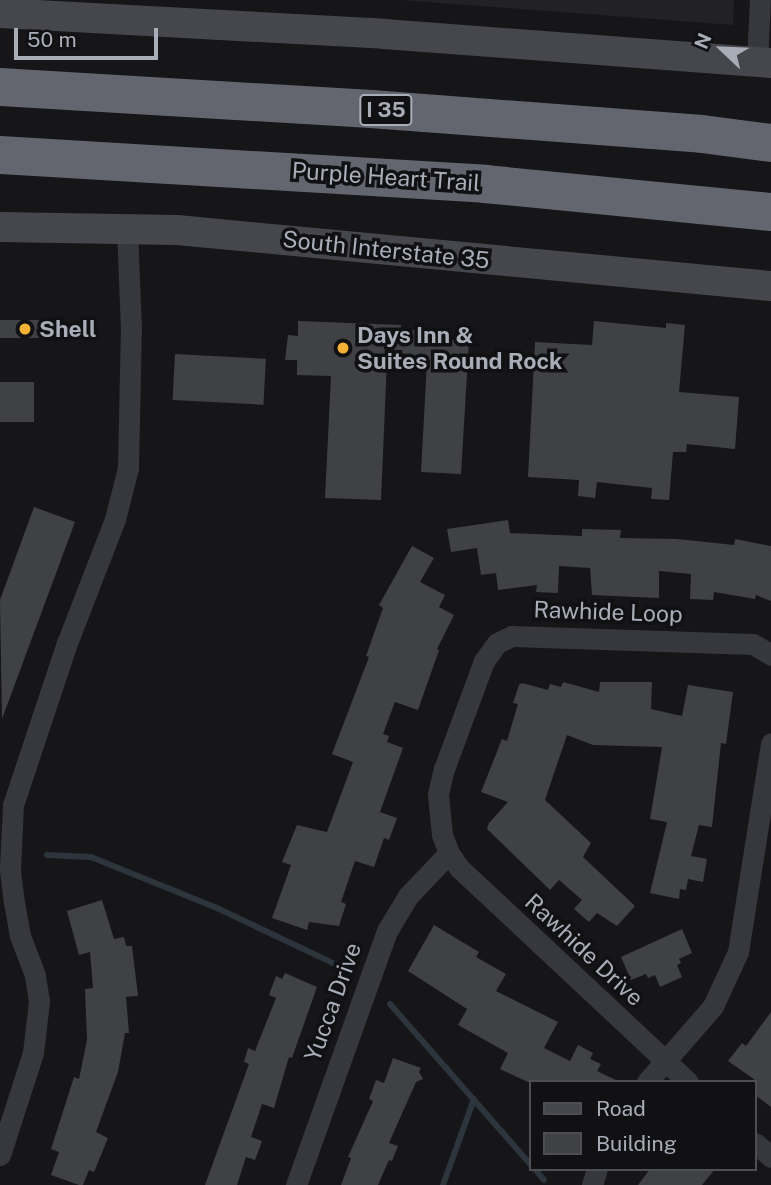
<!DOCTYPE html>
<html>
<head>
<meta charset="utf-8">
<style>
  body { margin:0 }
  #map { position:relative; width:771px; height:1185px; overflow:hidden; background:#161618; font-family:"Public Sans",sans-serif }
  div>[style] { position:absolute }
  .built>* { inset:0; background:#222225 }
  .stream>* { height:6px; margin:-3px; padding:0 3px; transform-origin:3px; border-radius:3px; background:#2c353c }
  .building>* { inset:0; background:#404145; transform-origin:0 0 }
  .minor>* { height:21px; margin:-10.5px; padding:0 10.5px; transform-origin:10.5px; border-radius:10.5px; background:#37383d }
  .secondary>* { height:30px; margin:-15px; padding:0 15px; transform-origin:15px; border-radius:15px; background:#45474d }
  .motorway>* { height:38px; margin:-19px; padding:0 19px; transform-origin:19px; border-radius:19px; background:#63666e }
  .dots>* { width:19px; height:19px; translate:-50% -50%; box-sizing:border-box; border:4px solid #111113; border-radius:50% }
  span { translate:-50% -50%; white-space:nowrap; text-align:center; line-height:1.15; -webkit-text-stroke:7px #111113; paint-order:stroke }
  .shield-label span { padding:2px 5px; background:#111113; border:2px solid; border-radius:5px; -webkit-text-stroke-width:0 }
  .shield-label { font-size:21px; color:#a8adb8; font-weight:700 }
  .street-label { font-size:23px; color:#a8adb8 }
  .poi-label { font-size:23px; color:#a8adb8; font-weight:700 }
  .left { translate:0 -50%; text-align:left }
  .legend { position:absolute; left:529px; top:1080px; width:228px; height:91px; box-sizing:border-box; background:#111113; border:2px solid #4d4f55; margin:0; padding:9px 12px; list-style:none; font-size:21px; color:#a8adb8 }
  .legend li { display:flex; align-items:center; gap:14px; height:35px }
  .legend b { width:35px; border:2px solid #4d4f55 }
  .north { position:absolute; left:687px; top:14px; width:70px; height:70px; -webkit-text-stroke:5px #111113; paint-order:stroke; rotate:293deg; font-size:19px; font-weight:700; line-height:28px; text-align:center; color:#a8adb8 }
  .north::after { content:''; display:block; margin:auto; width:24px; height:32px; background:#a8adb8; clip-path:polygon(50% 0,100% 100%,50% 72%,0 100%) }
  .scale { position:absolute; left:14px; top:28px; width:144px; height:32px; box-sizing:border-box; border:4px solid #a8adb8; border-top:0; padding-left:9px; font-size:21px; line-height:24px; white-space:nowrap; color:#a8adb8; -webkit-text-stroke:5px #111113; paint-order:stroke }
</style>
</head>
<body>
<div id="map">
  <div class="built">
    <i style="clip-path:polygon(400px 0,734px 0,733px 25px)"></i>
  </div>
  <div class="stream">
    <i style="left:47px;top:855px;width:44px;rotate:2.6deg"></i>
    <i style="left:91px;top:857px;width:136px;rotate:22deg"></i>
    <i style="left:217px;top:908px;width:135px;rotate:25.4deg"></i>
    <i style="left:390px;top:1004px;width:214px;rotate:48.8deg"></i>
    <i style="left:535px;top:1169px;width:14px;rotate:51deg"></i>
    <i style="left:443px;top:1185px;width:91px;rotate:-70.2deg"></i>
  </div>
  <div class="building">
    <i style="left:0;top:320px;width:50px;height:18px"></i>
    <i style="clip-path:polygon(298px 321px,401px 325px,401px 334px,420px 328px,438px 329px,437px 339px,469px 341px,461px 474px,421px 472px,427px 362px,387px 360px,381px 500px,325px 498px,331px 376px,297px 375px,297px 360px,285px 360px,288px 335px,298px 336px)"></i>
    <i style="clip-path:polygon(594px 321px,666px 328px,666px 323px,685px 325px,679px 392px,739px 397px,735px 449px,687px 444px,686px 452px,673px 452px,669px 500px,651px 499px,652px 488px,597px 482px,595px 498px,578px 496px,579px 480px,528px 477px,535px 342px,592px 345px)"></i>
    <i style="left:175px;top:354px;width:91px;height:46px;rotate:3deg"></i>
    <i style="left:0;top:382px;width:34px;height:40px"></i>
    <i style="clip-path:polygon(34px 507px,75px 522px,2px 719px,0 600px)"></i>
    <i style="clip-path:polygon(508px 520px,510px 533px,582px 536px,582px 529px,621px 530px,620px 538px,677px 539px,734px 545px,735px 539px,771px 546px,771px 601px,756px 595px,755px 599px,714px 592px,713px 600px,690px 599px,691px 574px,659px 571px,659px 598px,592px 595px,590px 568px,559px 566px,558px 593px,536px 592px,537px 585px,498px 590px,496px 573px,481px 575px,477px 548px,451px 552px,447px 529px)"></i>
    <i style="clip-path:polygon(412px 546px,434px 558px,420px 582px,445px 595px,439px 607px,454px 615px,437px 649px,439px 650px,418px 710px,395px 702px,383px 734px,389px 736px,387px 742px,403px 748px,380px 812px,397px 818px,389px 840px,384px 838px,374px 867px,355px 861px,342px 899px,341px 902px,346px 904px,339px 926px,309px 922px,307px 930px,272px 918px,291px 865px,282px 862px,297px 825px,327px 832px,353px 762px,332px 754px,369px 657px,366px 656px,383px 608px,379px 605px)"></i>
    <i style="clip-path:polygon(563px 682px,599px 692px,600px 682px,652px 682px,651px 709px,682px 716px,688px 685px,733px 692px,726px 744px,721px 743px,712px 827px,699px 825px,691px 856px,707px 859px,703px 882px,688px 879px,686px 890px,680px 889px,679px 899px,650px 893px,667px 822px,650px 819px,662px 747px,593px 745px,567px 735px,545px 800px,591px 843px,583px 857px,635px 906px,617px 926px,597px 913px,589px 922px,574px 909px,582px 900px,559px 880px,550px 890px,487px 829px,489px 823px,508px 802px,481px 792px,502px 739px,507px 741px,518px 704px,513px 703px,519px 685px,522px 683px,548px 690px,550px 684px,561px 687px)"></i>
    <i style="clip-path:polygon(102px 900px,114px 939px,124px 937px,126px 946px,132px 946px,138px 996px,126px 997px,129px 1033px,125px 1033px,118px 1072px,96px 1132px,108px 1138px,94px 1172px,89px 1170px,83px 1185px,79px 1185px,51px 1175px,59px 1152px,51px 1149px,74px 1077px,79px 1079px,87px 1040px,85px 989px,93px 988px,90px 952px,79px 955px,67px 911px)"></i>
    <i style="clip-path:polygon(434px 925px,479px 952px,476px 957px,506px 974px,496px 991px,558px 1022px,544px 1048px,570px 1061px,578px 1045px,593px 1053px,590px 1059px,601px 1064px,597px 1071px,620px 1082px,528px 1082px,500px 1069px,508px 1053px,458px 1025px,467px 1009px,408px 971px)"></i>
    <i style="clip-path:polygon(682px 929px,692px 953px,679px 959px,681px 963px,677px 965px,682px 977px,660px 987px,655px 975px,648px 978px,646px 974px,631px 980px,621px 957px)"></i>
    <i style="clip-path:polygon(285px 973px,317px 987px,292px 1058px,289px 1057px,274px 1108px,262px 1104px,251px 1137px,262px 1141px,255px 1160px,246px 1157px,237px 1185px,205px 1185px,249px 1064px,244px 1062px,248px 1048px,255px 1051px,276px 998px,269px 995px,276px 976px,282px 979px)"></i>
    <i style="clip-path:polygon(771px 1012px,771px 1107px,755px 1095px,755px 1080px,728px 1061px,742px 1043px,746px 1046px)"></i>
    <i style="clip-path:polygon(393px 1058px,421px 1068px,419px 1072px,423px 1079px,416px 1082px,389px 1143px,398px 1146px,392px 1161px,389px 1160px,378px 1185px,341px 1185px,351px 1158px,348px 1157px,373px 1101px,369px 1099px,376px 1080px,384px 1083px)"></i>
    <i style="clip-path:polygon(650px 1169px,715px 1169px,702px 1185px,638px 1185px)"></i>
  </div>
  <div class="minor">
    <i style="left:757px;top:61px;width:61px;rotate:-87.2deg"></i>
    <i style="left:647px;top:1082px;width:101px;rotate:-49deg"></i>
    <i style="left:713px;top:1006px;width:60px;rotate:-65.2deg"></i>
    <i style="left:738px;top:952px;width:211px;rotate:-81deg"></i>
    <i style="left:688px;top:1082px;width:312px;rotate:-136.9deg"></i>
    <i style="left:460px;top:869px;width:19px;rotate:-125deg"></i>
    <i style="left:449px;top:853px;width:19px;rotate:-111deg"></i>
    <i style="left:442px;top:835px;width:41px;rotate:-95.6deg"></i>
    <i style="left:438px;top:794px;width:26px;rotate:-77deg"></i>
    <i style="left:444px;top:769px;width:115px;rotate:-69.7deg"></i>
    <i style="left:484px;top:661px;width:22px;rotate:-54deg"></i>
    <i style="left:497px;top:643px;width:17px;rotate:-25deg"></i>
    <i style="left:512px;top:636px;width:241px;rotate:1.9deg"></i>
    <i style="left:753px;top:644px;width:21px;rotate:31deg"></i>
    <i style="left:755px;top:1143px;width:21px;rotate:41deg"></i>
    <i style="left:0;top:1155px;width:107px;rotate:-72.1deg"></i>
    <i style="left:33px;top:1053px;width:52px;rotate:-83.4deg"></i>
    <i style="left:39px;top:1001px;width:26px;rotate:-99deg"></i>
    <i style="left:35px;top:975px;width:42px;rotate:-111deg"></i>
    <i style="left:20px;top:936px;width:34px;rotate:-100deg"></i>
    <i style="left:14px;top:903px;width:34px;rotate:-97deg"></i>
    <i style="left:10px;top:869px;width:64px;rotate:-87.3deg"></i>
    <i style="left:13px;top:805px;width:171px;rotate:-71.6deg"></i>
    <i style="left:67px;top:643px;width:133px;rotate:-68.8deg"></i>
    <i style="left:115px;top:519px;width:53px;rotate:-75.7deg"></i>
    <i style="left:128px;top:468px;width:139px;rotate:-88.8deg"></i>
    <i style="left:131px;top:329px;width:100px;rotate:-92.3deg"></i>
    <i style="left:296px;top:1185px;width:270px;rotate:-70.3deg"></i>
    <i style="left:387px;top:931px;width:41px;rotate:-59deg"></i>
    <i style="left:408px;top:896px;width:59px;rotate:-46.4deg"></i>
    <i style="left:592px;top:1185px;width:17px;rotate:-73deg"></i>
  </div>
  <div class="secondary">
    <i style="left:0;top:13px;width:385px;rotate:3.1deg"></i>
    <i style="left:384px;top:34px;width:388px;rotate:4.3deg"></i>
    <i style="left:0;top:227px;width:177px;rotate:1deg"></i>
    <i style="left:177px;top:230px;width:597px;rotate:5.39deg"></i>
  </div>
  <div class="motorway">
    <i style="left:0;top:87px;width:372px;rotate:3.4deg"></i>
    <i style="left:371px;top:109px;width:332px;rotate:4.3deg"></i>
    <i style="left:702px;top:134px;width:70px;rotate:7.4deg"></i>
    <i style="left:0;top:155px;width:486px;rotate:3.4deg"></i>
    <i style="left:485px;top:184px;width:287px;rotate:5.6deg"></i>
  </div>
  <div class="dots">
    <i style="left:25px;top:329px;background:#f2b134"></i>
    <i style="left:343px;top:348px;background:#f2b134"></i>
  </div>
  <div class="shield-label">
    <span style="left:386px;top:110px">I 35</span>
  </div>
  <div class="street-label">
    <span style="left:386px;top:177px;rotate:4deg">Purple Heart Trail</span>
    <span style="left:386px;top:250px;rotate:6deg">South Interstate 35</span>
    <span style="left:608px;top:612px;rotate:2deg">Rawhide Loop</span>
    <span style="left:584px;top:950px;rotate:43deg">Rawhide Drive</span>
    <span style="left:333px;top:1002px;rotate:-70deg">Yucca Drive</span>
  </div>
  <div class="poi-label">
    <span class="left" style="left:39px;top:329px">Shell</span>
    <span class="left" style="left:357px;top:348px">Days Inn &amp;<br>Suites Round Rock</span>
  </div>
  <ul class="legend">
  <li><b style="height:9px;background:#45474d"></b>Road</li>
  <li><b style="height:19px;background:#404145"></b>Building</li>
  </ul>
  <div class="north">N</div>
  <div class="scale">50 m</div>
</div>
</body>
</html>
